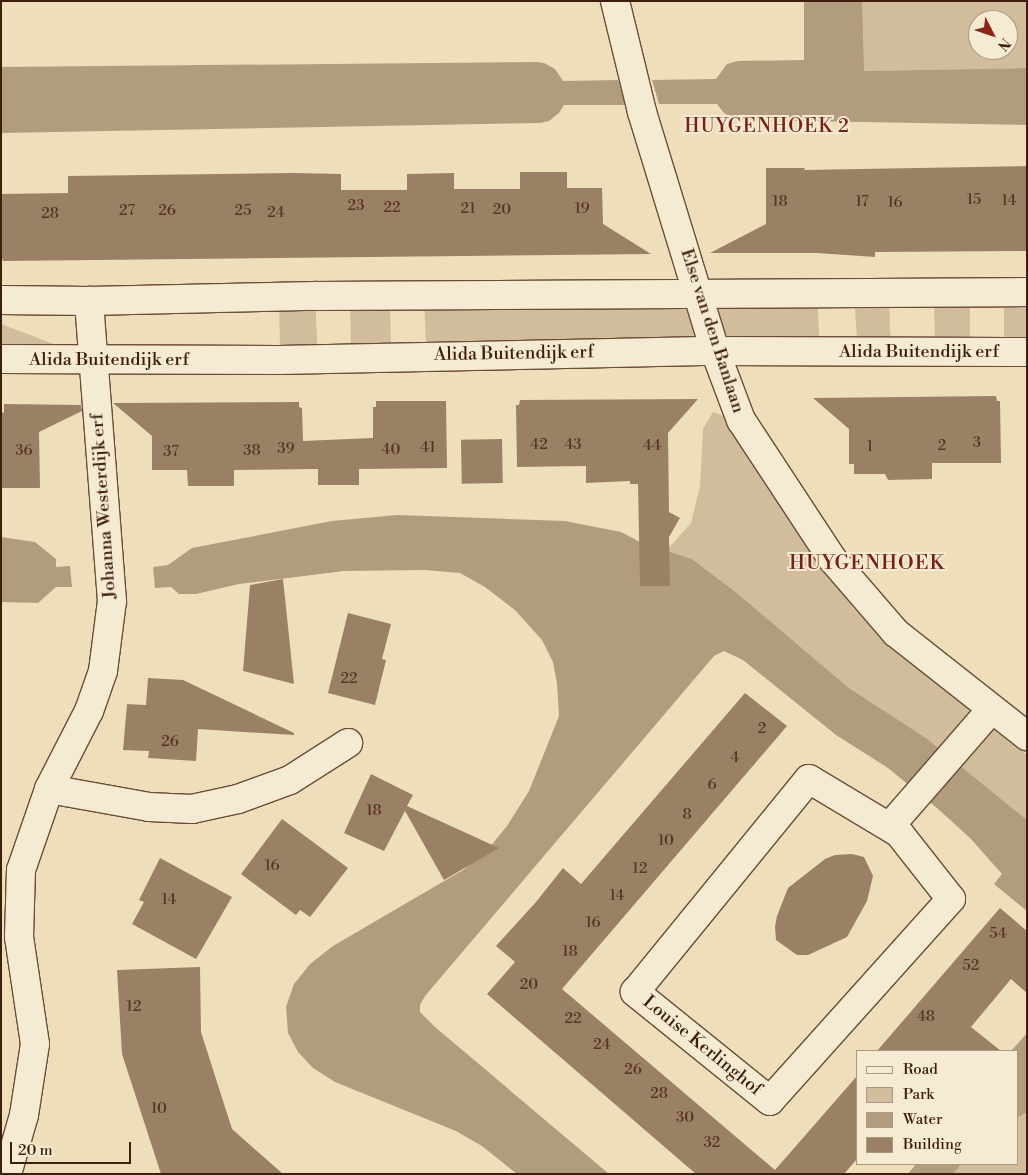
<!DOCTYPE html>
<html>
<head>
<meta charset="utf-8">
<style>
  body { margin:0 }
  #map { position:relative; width:1028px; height:1175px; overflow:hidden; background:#efdeba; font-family:"Libre Bodoni",serif }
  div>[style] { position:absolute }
  .green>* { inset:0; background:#d1bd9c; transform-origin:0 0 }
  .water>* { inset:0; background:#b29c7e }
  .building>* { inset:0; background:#9a8166; transform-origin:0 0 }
  .roads { filter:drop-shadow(1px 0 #6a4d37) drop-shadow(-1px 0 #6a4d37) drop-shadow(0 1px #6a4d37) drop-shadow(0 -1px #6a4d37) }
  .minor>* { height:28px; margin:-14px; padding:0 14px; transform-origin:14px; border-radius:14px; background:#f5ead2 }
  span { translate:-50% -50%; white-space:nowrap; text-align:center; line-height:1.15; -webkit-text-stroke:4px #f5ead2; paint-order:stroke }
  .number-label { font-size:15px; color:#543622 }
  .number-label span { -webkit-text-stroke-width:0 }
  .street-label { font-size:18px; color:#3d1d0b }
  .neighbourhood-label { font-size:19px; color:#7a1f14; letter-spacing:1px }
  .quarter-label { font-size:20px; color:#7a1f14; letter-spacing:1px }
  .frame { position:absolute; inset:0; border:2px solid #3d1d0b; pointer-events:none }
  .legend { position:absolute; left:856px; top:1050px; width:162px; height:115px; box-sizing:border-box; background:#f5ead2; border:1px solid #ab9882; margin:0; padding:6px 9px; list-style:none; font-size:15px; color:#3d1d0b }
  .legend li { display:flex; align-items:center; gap:10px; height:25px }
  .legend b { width:25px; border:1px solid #ab9882 }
  .north { position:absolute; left:968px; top:10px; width:50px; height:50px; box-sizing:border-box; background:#f5ead2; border:1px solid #ab9882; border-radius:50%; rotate:131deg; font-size:14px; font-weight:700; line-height:20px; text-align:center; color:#3d1d0b }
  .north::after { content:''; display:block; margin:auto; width:18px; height:22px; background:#8f2418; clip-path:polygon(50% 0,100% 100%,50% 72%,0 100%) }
  .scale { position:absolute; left:10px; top:1142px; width:121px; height:22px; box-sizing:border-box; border:2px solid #3d1d0b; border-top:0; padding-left:6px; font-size:15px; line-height:18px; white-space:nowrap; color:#3d1d0b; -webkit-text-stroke:4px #f5ead2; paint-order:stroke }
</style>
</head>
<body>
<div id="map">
  <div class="green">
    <i style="clip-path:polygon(evenodd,843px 1px,1027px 1px,1027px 68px,863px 71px,843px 1px,978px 20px,1008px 20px,1008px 50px,978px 50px,978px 20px)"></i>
    <i style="clip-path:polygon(970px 292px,970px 337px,972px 353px,935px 353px,934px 293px)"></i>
    <i style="clip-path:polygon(1004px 292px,1027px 292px,1027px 352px,1004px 343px)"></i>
    <i style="clip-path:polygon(817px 293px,820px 353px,426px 347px,424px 296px)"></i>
    <i style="clip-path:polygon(854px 293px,889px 293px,890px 332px,894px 352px,858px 353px)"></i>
    <i style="clip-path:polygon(315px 296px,318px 361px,280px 349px,279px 298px)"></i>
    <i style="left:390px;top:296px;width:61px;height:40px;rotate:89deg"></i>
    <i style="clip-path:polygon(1px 324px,93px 359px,1px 359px)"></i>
    <i style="clip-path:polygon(713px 412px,724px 416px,853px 608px,981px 720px,1027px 755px,1027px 820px,926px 738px,849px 688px,737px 593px,692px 559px,666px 551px,691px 523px,700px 486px,703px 429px)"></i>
    <i style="clip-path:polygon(1027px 1112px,1027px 1174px,952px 1174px,961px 1164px,1017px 1164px,1017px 1118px)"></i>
  </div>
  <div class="water">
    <i style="clip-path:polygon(804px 1px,862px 1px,864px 71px,1027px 68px,1027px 125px,745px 120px,734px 119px,724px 113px,717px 104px,659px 104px,652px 80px,716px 79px,727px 64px,738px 61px,804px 60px)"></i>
    <i style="clip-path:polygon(536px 62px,544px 63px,555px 69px,563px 81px,618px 80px,626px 105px,564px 105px,559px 113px,549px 121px,540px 123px,1px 133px,1px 67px)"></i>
    <i style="clip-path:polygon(397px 515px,565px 521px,621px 532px,640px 542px,692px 559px,737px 593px,849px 688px,926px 738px,1027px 820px,1027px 911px,994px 884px,1002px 874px,970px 838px,937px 808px,888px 768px,836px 735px,743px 660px,724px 651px,714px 656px,425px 996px,420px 1005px,420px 1012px,435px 1027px,609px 1174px,517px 1174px,482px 1146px,456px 1131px,335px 1082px,313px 1068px,298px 1052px,288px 1033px,286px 1007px,294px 984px,310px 964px,333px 946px,463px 870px,485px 853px,507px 826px,529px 791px,559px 716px,557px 683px,553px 662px,542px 640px,515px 610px,485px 587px,460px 573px,425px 570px,344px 571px,239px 584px,196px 594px,179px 594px,171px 587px,155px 588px,153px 567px,168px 565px,192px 548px,332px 521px)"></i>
    <i style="clip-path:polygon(1px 537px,35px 542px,56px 559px,56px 567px,70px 566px,72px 587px,56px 587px,38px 603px,1px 602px)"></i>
    <i style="clip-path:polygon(1027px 1033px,1027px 1112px,1017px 1118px,1017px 1051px,1011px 1051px)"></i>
    <i style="clip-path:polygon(916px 1164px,961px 1164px,953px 1174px,908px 1174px)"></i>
  </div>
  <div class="building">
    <i style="clip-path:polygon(1027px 166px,1027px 251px,875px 252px,875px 257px,817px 253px,710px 253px,766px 224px,766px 168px,805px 168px,804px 170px)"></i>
    <i style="clip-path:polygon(520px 172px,567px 172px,567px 188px,602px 188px,603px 224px,651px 254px,3px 261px,1px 255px,1px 194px,68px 193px,68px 176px,294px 173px,341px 174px,341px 190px,407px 190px,407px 174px,454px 173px,454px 189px,520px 189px)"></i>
    <i style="clip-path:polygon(996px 396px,997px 401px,1000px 401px,1001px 463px,932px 463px,932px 479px,888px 480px,885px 474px,854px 474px,854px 464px,849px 464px,849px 429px,813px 398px)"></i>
    <i style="clip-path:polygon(698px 399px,668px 433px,669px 512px,680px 518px,669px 537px,670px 586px,640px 586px,638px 484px,630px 484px,630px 481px,586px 483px,586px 466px,517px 467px,516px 405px,519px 405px,520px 400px)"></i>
    <i style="clip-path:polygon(376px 401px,446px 401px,447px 468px,359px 469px,359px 485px,318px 485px,318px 469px,234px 470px,234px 486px,188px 486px,187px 470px,152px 470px,152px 436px,113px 403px,299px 402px,299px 407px,302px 408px,303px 441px,373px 438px,373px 407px,376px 407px)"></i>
    <i style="clip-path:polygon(4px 404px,81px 405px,82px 411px,39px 432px,40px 488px,1px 488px,1px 412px,4px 413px)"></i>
    <i style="left:502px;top:439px;width:44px;height:41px;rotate:89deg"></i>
    <i style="clip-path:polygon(283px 579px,294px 684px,243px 671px,250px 585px)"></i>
    <i style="clip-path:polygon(348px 613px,391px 624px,382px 659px,386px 660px,375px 705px,328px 693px)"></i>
    <i style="clip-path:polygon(148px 678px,183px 680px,294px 733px,294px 735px,198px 729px,196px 761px,148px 758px,149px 751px,123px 750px,127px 704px,146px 705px)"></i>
    <i style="clip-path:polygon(745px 693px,787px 726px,562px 989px,775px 1170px,857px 1076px,857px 1159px,844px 1174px,696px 1174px,487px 994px,515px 962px,496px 946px,536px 902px,563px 868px,581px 884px)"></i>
    <i style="clip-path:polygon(371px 774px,413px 795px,407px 806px,499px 848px,444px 880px,405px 811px,384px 851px,344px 833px)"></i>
    <i style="clip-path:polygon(282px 819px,348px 868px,310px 917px,300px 910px,296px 915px,241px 874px)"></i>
    <i style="clip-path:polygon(852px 854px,864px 857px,873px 876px,867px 901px,847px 937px,808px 955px,797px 955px,776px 940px,775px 927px,777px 916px,788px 888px,825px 859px,835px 855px)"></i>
    <i style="clip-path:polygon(160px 858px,232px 897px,196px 959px,132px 924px,144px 902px,139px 900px)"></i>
    <i style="clip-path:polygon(1000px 908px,1027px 931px,1027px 993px,1011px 979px,971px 1027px,1001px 1051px,877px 1051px)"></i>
    <i style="clip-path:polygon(200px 967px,201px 1032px,232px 1129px,283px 1174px,161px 1174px,122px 1054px,117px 970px)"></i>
  </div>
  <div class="roads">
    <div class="minor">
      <i style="left:615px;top:1px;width:114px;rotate:76.3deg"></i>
      <i style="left:642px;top:112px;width:250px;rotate:73deg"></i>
      <i style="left:715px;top:351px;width:74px;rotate:69.4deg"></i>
      <i style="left:741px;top:420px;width:168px;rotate:56.7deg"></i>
      <i style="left:833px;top:560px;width:96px;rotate:49.2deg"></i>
      <i style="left:896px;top:633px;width:167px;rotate:38.2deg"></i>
      <i style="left:1px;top:300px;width:88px;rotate:0.7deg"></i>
      <i style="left:89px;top:301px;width:226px;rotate:-1.3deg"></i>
      <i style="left:315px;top:296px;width:712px;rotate:-0.32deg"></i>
      <i style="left:1px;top:359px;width:278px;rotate:0.2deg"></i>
      <i style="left:279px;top:360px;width:436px;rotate:-1.2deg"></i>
      <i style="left:715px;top:351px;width:312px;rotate:0.2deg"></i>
      <i style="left:809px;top:779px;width:105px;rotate:31deg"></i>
      <i style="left:899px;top:833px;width:84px;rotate:51.8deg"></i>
      <i style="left:951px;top:899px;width:271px;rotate:131.9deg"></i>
      <i style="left:770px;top:1101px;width:174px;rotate:-141.1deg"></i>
      <i style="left:635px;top:992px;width:275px;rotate:-50.8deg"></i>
      <i style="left:49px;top:789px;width:102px;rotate:10.2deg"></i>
      <i style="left:149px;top:807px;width:43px;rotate:2.7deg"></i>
      <i style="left:192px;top:809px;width:47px;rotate:-12.3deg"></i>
      <i style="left:238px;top:799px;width:55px;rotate:-20.1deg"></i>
      <i style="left:290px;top:780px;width:69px;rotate:-32.5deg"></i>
      <i style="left:890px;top:826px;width:154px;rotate:-49deg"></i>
      <i style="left:7px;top:1174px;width:61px;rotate:-73.9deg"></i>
      <i style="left:24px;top:1115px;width:72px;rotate:-81.2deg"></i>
      <i style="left:35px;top:1044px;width:108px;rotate:-98.5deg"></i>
      <i style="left:19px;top:937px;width:67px;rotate:-88.3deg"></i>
      <i style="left:21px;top:870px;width:86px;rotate:-70.9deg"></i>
      <i style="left:49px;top:789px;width:88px;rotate:-62.9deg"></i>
      <i style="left:89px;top:711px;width:42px;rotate:-70.7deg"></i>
      <i style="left:103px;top:671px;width:71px;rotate:-82.7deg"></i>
      <i style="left:112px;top:601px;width:301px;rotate:-94.4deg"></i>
    </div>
  </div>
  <div class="number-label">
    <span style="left:974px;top:200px">15</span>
    <span style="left:1009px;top:201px">14</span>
    <span style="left:780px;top:202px">18</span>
    <span style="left:862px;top:202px">17</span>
    <span style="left:895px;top:203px">16</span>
    <span style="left:356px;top:206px">23</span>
    <span style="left:392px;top:208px">22</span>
    <span style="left:468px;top:209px">21</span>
    <span style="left:582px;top:209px">19</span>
    <span style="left:502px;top:210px">20</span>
    <span style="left:127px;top:211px">27</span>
    <span style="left:167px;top:211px">26</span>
    <span style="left:243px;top:211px">25</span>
    <span style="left:276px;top:213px">24</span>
    <span style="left:50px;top:214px">28</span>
    <span style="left:977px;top:443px">3</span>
    <span style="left:539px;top:445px">42</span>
    <span style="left:573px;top:445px">43</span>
    <span style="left:652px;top:446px">44</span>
    <span style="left:942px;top:446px">2</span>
    <span style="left:870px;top:447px">1</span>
    <span style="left:428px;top:448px">41</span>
    <span style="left:286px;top:449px">39</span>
    <span style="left:391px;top:450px">40</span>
    <span style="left:24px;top:451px">36</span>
    <span style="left:252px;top:451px">38</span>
    <span style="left:171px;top:452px">37</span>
    <span style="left:349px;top:679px">22</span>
    <span style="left:762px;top:729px">2</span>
    <span style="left:170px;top:742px">26</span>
    <span style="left:735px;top:758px">4</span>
    <span style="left:712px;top:785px">6</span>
    <span style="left:374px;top:811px">18</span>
    <span style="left:687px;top:815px">8</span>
    <span style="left:666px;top:841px">10</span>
    <span style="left:272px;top:866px">16</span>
    <span style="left:640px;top:869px">12</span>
    <span style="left:617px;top:896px">14</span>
    <span style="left:169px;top:900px">14</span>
    <span style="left:593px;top:923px">16</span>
    <span style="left:998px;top:934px">54</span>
    <span style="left:570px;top:952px">18</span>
    <span style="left:971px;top:966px">52</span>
    <span style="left:529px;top:985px">20</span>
    <span style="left:134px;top:1007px">12</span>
    <span style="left:926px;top:1017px">48</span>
    <span style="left:573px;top:1019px">22</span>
    <span style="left:602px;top:1045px">24</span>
    <span style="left:633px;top:1070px">26</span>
    <span style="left:659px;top:1094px">28</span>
    <span style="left:159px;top:1109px">10</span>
    <span style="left:685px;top:1118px">30</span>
    <span style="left:712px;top:1143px">32</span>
  </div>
  <div class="street-label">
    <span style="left:712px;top:331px;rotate:72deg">Else van den Banlaan</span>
    <span style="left:919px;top:352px">Alida Buitendijk erf</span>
    <span style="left:514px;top:354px;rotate:-1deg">Alida Buitendijk erf</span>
    <span style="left:109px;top:360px">Alida Buitendijk erf</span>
    <span style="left:104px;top:506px;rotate:-94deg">Johanna Westerdijk erf</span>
    <span style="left:702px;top:1046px;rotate:39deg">Louise Kerlinghof</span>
  </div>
  <div class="neighbourhood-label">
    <span style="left:767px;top:127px">HUYGENHOEK 2</span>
  </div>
  <div class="quarter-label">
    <span style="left:867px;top:563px">HUYGENHOEK</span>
  </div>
  <div class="frame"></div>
  <ul class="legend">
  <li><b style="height:6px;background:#f5ead2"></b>Road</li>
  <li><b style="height:14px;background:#d1bd9c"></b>Park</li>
  <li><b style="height:14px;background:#b29c7e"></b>Water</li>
  <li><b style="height:14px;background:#9a8166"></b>Building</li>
  </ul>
  <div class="north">N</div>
  <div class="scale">20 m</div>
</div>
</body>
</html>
